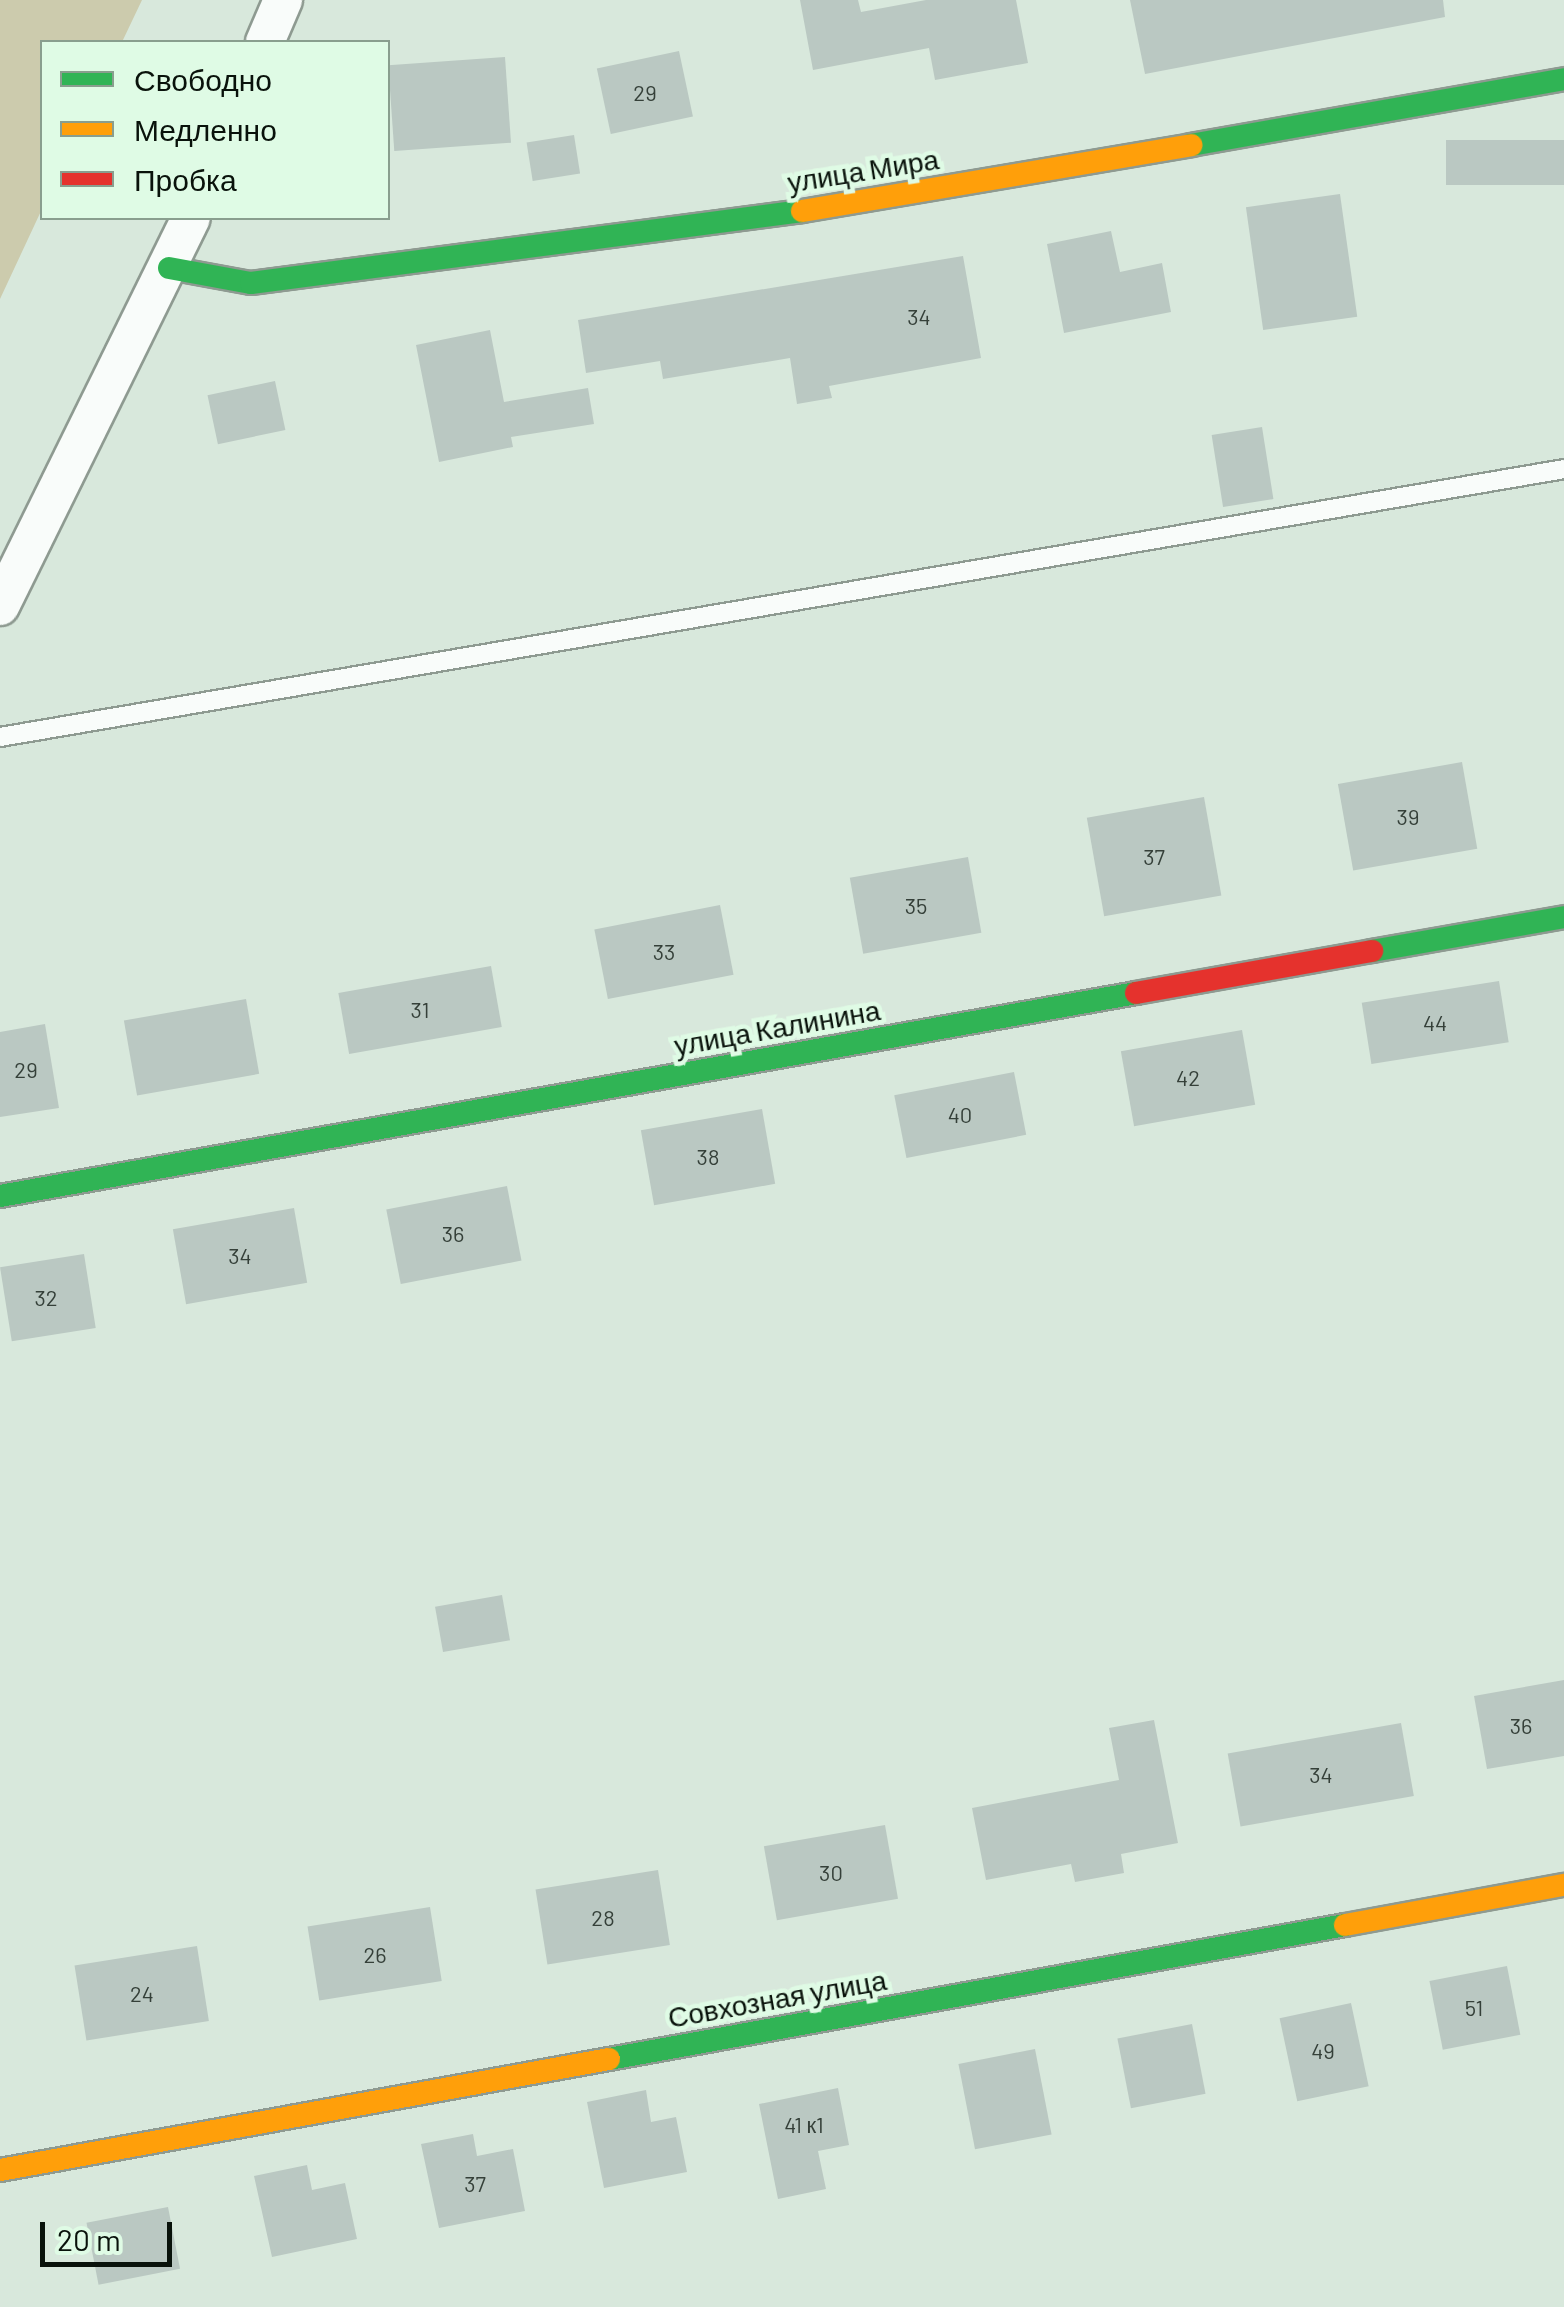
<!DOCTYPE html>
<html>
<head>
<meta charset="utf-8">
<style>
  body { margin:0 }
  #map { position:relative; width:1564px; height:2307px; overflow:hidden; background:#d8e8dc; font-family:Barlow,sans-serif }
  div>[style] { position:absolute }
  .forest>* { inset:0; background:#cccbad }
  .building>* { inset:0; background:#bac8c2; transform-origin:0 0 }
  .roads { filter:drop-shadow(2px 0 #8e9a91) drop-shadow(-2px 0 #8e9a91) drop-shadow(0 2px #8e9a91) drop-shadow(0 -2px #8e9a91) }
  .lane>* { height:18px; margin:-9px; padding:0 9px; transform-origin:9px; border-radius:9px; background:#f9fcfa }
  .street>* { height:38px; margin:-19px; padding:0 19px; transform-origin:19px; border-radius:19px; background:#f9fcfa }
  .fast>* { height:22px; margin:-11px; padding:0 11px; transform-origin:11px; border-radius:11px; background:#30b455 }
  .slow>* { height:22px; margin:-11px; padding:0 11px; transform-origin:11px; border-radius:11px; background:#ff9f0a }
  .jam>* { height:22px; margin:-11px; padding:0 11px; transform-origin:11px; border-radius:11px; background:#e5322d }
  span { translate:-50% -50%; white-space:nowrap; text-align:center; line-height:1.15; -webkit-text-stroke:9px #dffbe5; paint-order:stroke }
  .number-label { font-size:22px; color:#354039 }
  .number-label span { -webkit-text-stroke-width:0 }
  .street-label { font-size:28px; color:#09120b }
  .legend { position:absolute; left:40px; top:40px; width:350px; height:180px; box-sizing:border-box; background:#dffbe5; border:2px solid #899e8e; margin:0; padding:12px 18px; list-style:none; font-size:30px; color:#09120b }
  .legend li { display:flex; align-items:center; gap:20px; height:50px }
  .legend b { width:50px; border:2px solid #899e8e }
  .scale { position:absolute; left:40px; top:2222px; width:132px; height:45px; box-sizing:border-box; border:5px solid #09120b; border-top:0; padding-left:12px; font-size:30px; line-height:35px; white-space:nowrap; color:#09120b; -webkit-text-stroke:8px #dffbe5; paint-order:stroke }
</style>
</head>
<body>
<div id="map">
  <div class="forest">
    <i style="clip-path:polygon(0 0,142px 0,122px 42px,42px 42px,42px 209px,0 299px)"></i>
  </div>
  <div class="building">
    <i style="clip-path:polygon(800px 0,858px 0,861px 12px,926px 0,1016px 0,1028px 63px,935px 80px,929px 48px,813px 70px)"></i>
    <i style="clip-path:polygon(1130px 0,1443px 0,1445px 17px,1145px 74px)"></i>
    <i style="left:679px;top:51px;width:67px;height:84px;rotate:78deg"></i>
    <i style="left:505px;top:57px;width:86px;height:117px;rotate:86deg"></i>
    <i style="left:574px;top:135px;width:39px;height:48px;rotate:81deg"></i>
    <i style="left:1564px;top:140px;width:45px;height:118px;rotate:90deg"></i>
    <i style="left:1340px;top:194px;width:124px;height:95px;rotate:82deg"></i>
    <i style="clip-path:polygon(1111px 231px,1120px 272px,1162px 263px,1171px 312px,1064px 333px,1047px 244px)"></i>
    <i style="clip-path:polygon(963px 256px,981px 358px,829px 386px,832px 398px,797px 404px,790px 358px,663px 379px,660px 361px,586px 373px,578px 320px)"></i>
    <i style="clip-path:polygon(490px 330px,504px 402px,588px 388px,594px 424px,511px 437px,513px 447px,439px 462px,416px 345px)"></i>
    <i style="left:275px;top:381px;width:50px;height:69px;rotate:78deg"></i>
    <i style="left:1262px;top:427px;width:73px;height:51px;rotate:81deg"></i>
    <i style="left:1462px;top:762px;width:88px;height:126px;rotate:80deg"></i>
    <i style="left:1204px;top:797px;width:100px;height:119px;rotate:80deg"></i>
    <i style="left:968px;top:857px;width:77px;height:120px;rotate:80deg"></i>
    <i style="left:720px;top:905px;width:71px;height:128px;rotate:79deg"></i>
    <i style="left:491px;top:966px;width:62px;height:155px;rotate:80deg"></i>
    <i style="left:1499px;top:981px;width:62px;height:139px;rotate:81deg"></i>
    <i style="left:246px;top:999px;width:76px;height:124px;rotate:80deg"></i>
    <i style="clip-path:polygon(45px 1024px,59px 1108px,0 1117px,0 1032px)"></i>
    <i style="left:1242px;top:1030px;width:76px;height:123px;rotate:80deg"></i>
    <i style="left:1014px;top:1072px;width:64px;height:122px;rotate:79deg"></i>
    <i style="left:762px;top:1109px;width:76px;height:123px;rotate:80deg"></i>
    <i style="left:507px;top:1186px;width:76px;height:123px;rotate:79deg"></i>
    <i style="left:294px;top:1208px;width:76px;height:123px;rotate:80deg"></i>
    <i style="left:84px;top:1254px;width:75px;height:85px;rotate:81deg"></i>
    <i style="left:502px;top:1595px;width:46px;height:68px;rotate:80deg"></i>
    <i style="clip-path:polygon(1564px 1680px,1564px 1756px,1487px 1769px,1474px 1696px)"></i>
    <i style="clip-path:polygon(1154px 1720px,1178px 1843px,1121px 1854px,1124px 1873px,1075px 1882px,1071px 1864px,986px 1880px,972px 1808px,1119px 1780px,1109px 1728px)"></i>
    <i style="left:1401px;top:1723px;width:74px;height:176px;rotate:80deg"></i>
    <i style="left:885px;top:1825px;width:75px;height:123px;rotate:80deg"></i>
    <i style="left:658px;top:1870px;width:76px;height:124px;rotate:81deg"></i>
    <i style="left:430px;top:1907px;width:75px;height:124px;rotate:81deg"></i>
    <i style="left:197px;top:1946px;width:76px;height:124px;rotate:81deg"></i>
    <i style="left:1507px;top:1966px;width:70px;height:79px;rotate:79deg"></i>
    <i style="left:1351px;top:2003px;width:85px;height:73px;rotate:78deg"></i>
    <i style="left:1192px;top:2024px;width:71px;height:76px;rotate:79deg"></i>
    <i style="left:1035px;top:2049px;width:87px;height:78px;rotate:79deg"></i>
    <i style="clip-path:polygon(838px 2088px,849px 2145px,818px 2151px,826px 2189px,778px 2199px,759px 2104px)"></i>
    <i style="clip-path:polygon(646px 2090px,651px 2122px,676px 2117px,687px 2172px,604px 2188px,587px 2102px)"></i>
    <i style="clip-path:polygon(473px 2134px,477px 2156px,513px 2149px,525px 2211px,439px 2228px,421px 2144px)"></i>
    <i style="clip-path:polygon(307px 2165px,312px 2190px,345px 2183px,357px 2239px,272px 2257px,254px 2176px)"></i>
    <i style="left:168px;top:2207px;width:63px;height:83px;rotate:79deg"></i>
  </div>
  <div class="roads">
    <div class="lane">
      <i style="left:0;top:737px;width:1587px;rotate:-9.72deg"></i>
    </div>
    <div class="street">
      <i style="left:265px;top:42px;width:46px;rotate:-66.8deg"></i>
      <i style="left:0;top:606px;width:432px;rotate:-63.8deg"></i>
    </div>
    <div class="fast">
      <i style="left:1191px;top:145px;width:379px;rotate:-10deg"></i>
      <i style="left:169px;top:268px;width:83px;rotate:10.4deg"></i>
      <i style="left:251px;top:283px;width:556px;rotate:-7.44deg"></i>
      <i style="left:1372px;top:951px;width:195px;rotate:-10deg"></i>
      <i style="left:0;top:1196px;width:1154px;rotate:-10.13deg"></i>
      <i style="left:609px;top:2059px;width:748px;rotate:-10.32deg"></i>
    </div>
    <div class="slow">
      <i style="left:802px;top:211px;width:395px;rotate:-9.6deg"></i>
      <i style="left:1345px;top:1925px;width:223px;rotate:-10.4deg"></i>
      <i style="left:0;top:2170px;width:619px;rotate:-10.33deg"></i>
    </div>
    <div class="jam">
      <i style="left:1136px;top:993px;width:240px;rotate:-10.1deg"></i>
    </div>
  </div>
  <div class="number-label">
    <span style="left:645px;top:93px">29</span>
    <span style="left:919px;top:317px">34</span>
    <span style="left:1408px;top:817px">39</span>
    <span style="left:1154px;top:857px">37</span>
    <span style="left:916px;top:906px">35</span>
    <span style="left:664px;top:952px">33</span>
    <span style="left:420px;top:1010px">31</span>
    <span style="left:1435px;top:1023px">44</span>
    <span style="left:26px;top:1070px">29</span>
    <span style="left:1188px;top:1078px">42</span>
    <span style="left:960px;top:1115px">40</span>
    <span style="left:708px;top:1157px">38</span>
    <span style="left:453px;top:1234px">36</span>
    <span style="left:240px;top:1256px">34</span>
    <span style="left:46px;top:1298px">32</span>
    <span style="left:1521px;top:1726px">36</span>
    <span style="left:1321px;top:1775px">34</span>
    <span style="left:831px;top:1873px">30</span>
    <span style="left:603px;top:1918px">28</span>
    <span style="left:375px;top:1955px">26</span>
    <span style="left:142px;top:1994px">24</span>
    <span style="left:1474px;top:2008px">51</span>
    <span style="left:1323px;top:2051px">49</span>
    <span style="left:804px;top:2125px">41 к1</span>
    <span style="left:475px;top:2184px">37</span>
  </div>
  <div class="street-label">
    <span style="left:863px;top:170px;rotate:-9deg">улица Мира</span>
    <span style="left:777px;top:1027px;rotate:-10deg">улица Калинина</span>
    <span style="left:777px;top:1998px;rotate:-10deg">Совхозная улица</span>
  </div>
  <ul class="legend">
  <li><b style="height:12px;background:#30b455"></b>Свободно</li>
  <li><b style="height:12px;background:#ff9f0a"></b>Медленно</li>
  <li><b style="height:12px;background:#e5322d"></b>Пробка</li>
  </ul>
  <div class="scale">20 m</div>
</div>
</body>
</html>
